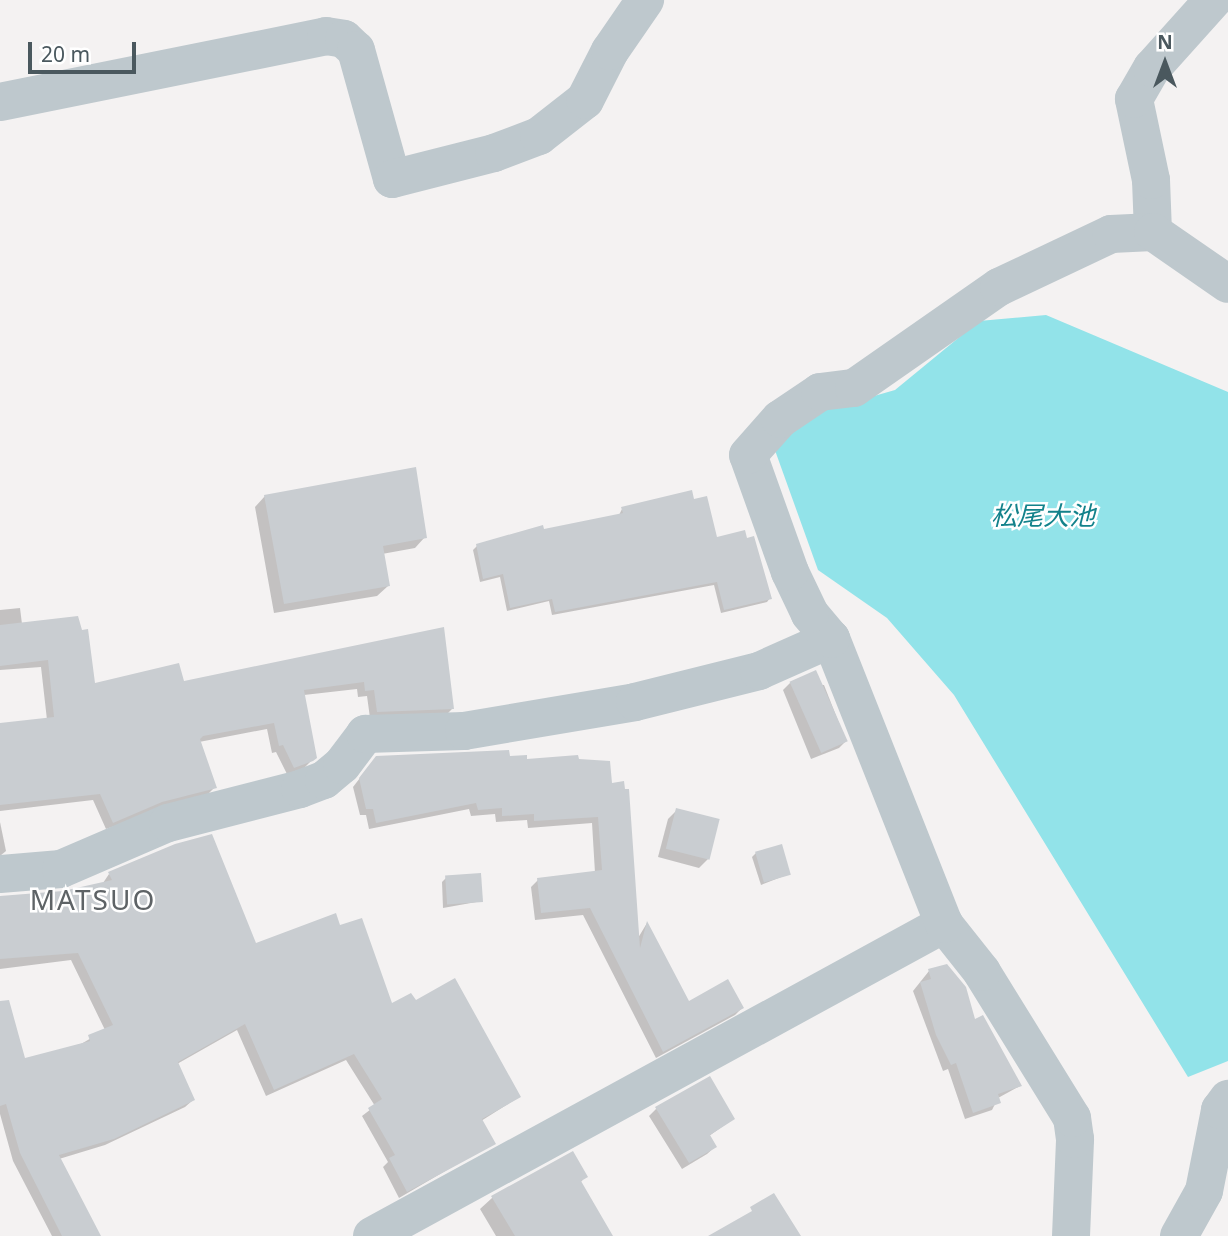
<!DOCTYPE html>
<html>
<head>
<meta charset="utf-8">
<style>
  body { margin:0 }
  #map { position:relative; width:1228px; height:1236px; overflow:hidden; background:#f4f2f2; font-family:"Noto Sans","Noto Sans JP",sans-serif }
  div>[style] { position:absolute }
  .water>* { inset:0; background:#92e3e9 }
  .shadow>* { inset:0; background:#0003 }
  .building>* { inset:0; background:#c9cdd1; transform-origin:0 0 }
  .minor>* { height:38px; margin:-19px; padding:0 19px; transform-origin:19px; border-radius:19px; background:#bec8cd }
  span { translate:-50% -50%; white-space:nowrap; text-align:center; line-height:1.15; -webkit-text-stroke:5px #fff; paint-order:stroke }
  .water-label { font-size:26px; color:#13828b; font-style:italic }
  .quarter-label { font-size:28px; color:#5e6366; letter-spacing:2px }
  .north { position:absolute; left:1130px; top:28px; width:70px; height:70px; -webkit-text-stroke:5px #fff; paint-order:stroke; rotate:0deg; font-size:19px; font-weight:700; line-height:28px; text-align:center; color:#4a585e }
  .north::after { content:''; display:block; margin:auto; width:24px; height:32px; background:#4a585e; clip-path:polygon(50% 0,100% 100%,50% 72%,0 100%) }
  .scale { position:absolute; left:28px; top:42px; width:108px; height:32px; box-sizing:border-box; border:4px solid #4a585e; border-top:0; padding-left:9px; font-size:21px; line-height:24px; white-space:nowrap; color:#4a585e; -webkit-text-stroke:5px #fff; paint-order:stroke }
</style>
</head>
<body>
<div id="map">
  <div class="water">
    <i style="clip-path:polygon(1046px 315px,1228px 392px,1228px 1061px,1188px 1077px,954px 695px,887px 618px,818px 570px,772px 442px,801px 417px,895px 390px,979px 321px)"></i>
  </div>
  <div class="shadow">
    <i style="clip-path:polygon(265px 496px,425px 537px,415px 548px,382px 554px,388px 586px,377px 596px,274px 613px,255px 507px)"></i>
    <i style="clip-path:polygon(693px 501px,716px 539px,746px 540px,770px 598px,767px 602px,721px 613px,714px 585px,552px 615px,549px 601px,507px 611px,500px 577px,480px 582px,473px 550px,477px 546px,619px 515px,622px 509px)"></i>
    <i style="clip-path:polygon(20px 608px,22px 624px,93px 686px,183px 683px,442px 629px,452px 709px,445px 716px,370px 718px,367px 696px,358px 697px,357px 689px,304px 695px,315px 757px,304px 768px,287px 774px,276px 752px,272px 753px,267px 729px,199px 742px,215px 787px,208px 794px,106px 829px,93px 800px,0 811px,0 726px,47px 720px,41px 667px,0 670px,0 610px)"></i>
    <i style="clip-path:polygon(790px 683px,824px 685px,846px 741px,839px 748px,811px 759px,783px 690px)"></i>
    <i style="clip-path:polygon(508px 758px,610px 785px,638px 938px,647px 923px,689px 1003px,742px 1008px,735px 1015px,656px 1058px,583px 915px,535px 920px,531px 887px,538px 880px,595px 873px,592px 823px,528px 828px,527px 820px,496px 822px,495px 814px,471px 816px,469px 809px,369px 829px,366px 815px,360px 815px,353px 787px,370px 765px)"></i>
    <i style="clip-path:polygon(677px 810px,708px 859px,699px 868px,658px 857px,668px 819px)"></i>
    <i style="clip-path:polygon(0 822px,6px 851px,0 856px)"></i>
    <i style="clip-path:polygon(756px 853px,789px 874px,761px 885px,752px 857px)"></i>
    <i style="clip-path:polygon(109px 874px,255px 946px,339px 927px,391px 1006px,519px 1097px,481px 1121px,493px 1143px,399px 1198px,383px 1167px,388px 1162px,362px 1116px,375px 1106px,346px 1060px,266px 1096px,237px 1030px,177px 1064px,193px 1100px,185px 1107px,105px 1145px,59px 1159px,99px 1236px,52px 1236px,13px 1161px,0 1114px,0 1059px,24px 1060px,81px 1044px,105px 1030px,71px 960px,0 969px,0 897px,63px 892px,103px 883px)"></i>
    <i style="clip-path:polygon(446px 878px,482px 901px,443px 908px,442px 882px)"></i>
    <i style="clip-path:polygon(929px 971px,974px 1021px,1020px 1086px,998px 1098px,992px 1110px,965px 1119px,948px 1069px,943px 1071px,913px 991px)"></i>
    <i style="clip-path:polygon(656px 1109px,733px 1119px,709px 1136px,715px 1147px,707px 1154px,682px 1169px,649px 1116px)"></i>
    <i style="clip-path:polygon(573px 1153px,586px 1176px,580px 1183px,611px 1236px,496px 1236px,480px 1209px,492px 1198px)"></i>
  </div>
  <div class="building">
    <i style="clip-path:polygon(416px 467px,427px 538px,383px 546px,390px 586px,284px 604px,264px 495px)"></i>
    <i style="clip-path:polygon(692px 490px,694px 499px,707px 496px,717px 537px,745px 530px,747px 538px,754px 536px,772px 599px,724px 610px,717px 582px,555px 612px,552px 599px,510px 608px,503px 574px,483px 579px,476px 544px,543px 525px,544px 529px,623px 513px,621px 507px)"></i>
    <i style="clip-path:polygon(78px 616px,82px 630px,88px 629px,95px 683px,179px 663px,184px 681px,444px 627px,454px 709px,377px 712px,374px 690px,365px 691px,364px 682px,304px 690px,317px 758px,313px 761px,294px 768px,283px 745px,279px 746px,274px 723px,203px 736px,200px 739px,217px 788px,162px 802px,113px 823px,100px 794px,0 805px,0 723px,54px 717px,48px 660px,0 666px,0 625px)"></i>
    <i style="left:816px;top:670px;width:78px;height:29px;rotate:66deg"></i>
    <i style="clip-path:polygon(509px 750px,510px 756px,527px 755px,527px 759px,578px 755px,579px 759px,610px 761px,612px 783px,624px 781px,625px 789px,629px 789px,640px 948px,647px 921px,689px 1001px,728px 979px,744px 1008px,663px 1052px,590px 908px,541px 913px,537px 878px,602px 870px,598px 817px,534px 821px,534px 814px,502px 816px,502px 808px,478px 810px,476px 803px,376px 823px,373px 809px,366px 809px,359px 778px,376px 756px)"></i>
    <i style="left:676px;top:808px;width:45px;height:42px;rotate:14deg"></i>
    <i style="clip-path:polygon(212px 834px,256px 943px,336px 913px,340px 925px,362px 918px,392px 1003px,411px 993px,416px 1000px,455px 978px,521px 1097px,482px 1119px,496px 1144px,407px 1192px,389px 1158px,395px 1155px,368px 1108px,382px 1099px,354px 1054px,274px 1090px,245px 1024px,178px 1062px,195px 1100px,114px 1139px,59px 1155px,101px 1236px,62px 1236px,20px 1153px,6px 1104px,0 1106px,0 1001px,9px 1000px,25px 1058px,90px 1041px,88px 1035px,113px 1025px,78px 953px,0 959px,0 896px,63px 891px,112px 880px,108px 872px,175px 844px)"></i>
    <i style="left:782px;top:844px;width:32px;height:28px;rotate:74deg"></i>
    <i style="left:481px;top:873px;width:29px;height:36px;rotate:86deg"></i>
    <i style="clip-path:polygon(947px 964px,966px 987px,975px 1019px,983px 1015px,1022px 1086px,998px 1094px,1001px 1103px,973px 1113px,956px 1063px,951px 1065px,936px 1035px,920px 982px,931px 979px,928px 969px)"></i>
    <i style="clip-path:polygon(710px 1076px,735px 1119px,710px 1135px,717px 1147px,689px 1163px,655px 1107px)"></i>
    <i style="clip-path:polygon(573px 1151px,588px 1177px,581px 1181px,613px 1236px,515px 1236px,491px 1196px)"></i>
    <i style="clip-path:polygon(774px 1193px,801px 1236px,708px 1236px,752px 1211px,750px 1207px)"></i>
  </div>
  <div class="minor">
    <i style="left:0;top:102px;width:333px;rotate:-11.4deg"></i>
    <i style="left:326px;top:36px;width:18px;rotate:9deg"></i>
    <i style="left:344px;top:39px;width:16px;rotate:43deg"></i>
    <i style="left:356px;top:50px;width:134px;rotate:74.4deg"></i>
    <i style="left:392px;top:179px;width:105px;rotate:-14.3deg"></i>
    <i style="left:494px;top:153px;width:48px;rotate:-20.7deg"></i>
    <i style="left:539px;top:136px;width:58px;rotate:-38deg"></i>
    <i style="left:585px;top:100px;width:55px;rotate:-63deg"></i>
    <i style="left:610px;top:51px;width:62px;rotate:-55.5deg"></i>
    <i style="left:1153px;top:232px;width:52px;rotate:-92.2deg"></i>
    <i style="left:1151px;top:180px;width:83px;rotate:-101.9deg"></i>
    <i style="left:1134px;top:99px;width:36px;rotate:-60deg"></i>
    <i style="left:1152px;top:68px;width:91px;rotate:-48.1deg"></i>
    <i style="left:0;top:874px;width:61px;rotate:-4.7deg"></i>
    <i style="left:61px;top:869px;width:116px;rotate:-23.3deg"></i>
    <i style="left:168px;top:823px;width:136px;rotate:-14.4deg"></i>
    <i style="left:300px;top:789px;width:26px;rotate:-21deg"></i>
    <i style="left:324px;top:780px;width:23px;rotate:-40deg"></i>
    <i style="left:342px;top:765px;width:39px;rotate:-53deg"></i>
    <i style="left:365px;top:734px;width:99px;rotate:-1.7deg"></i>
    <i style="left:464px;top:731px;width:173px;rotate:-9.6deg"></i>
    <i style="left:635px;top:702px;width:128px;rotate:-14deg"></i>
    <i style="left:759px;top:671px;width:79px;rotate:-24deg"></i>
    <i style="left:372px;top:1236px;width:652px;rotate:-28.61deg"></i>
    <i style="left:1071px;top:1236px;width:97px;rotate:-87.6deg"></i>
    <i style="left:1075px;top:1139px;width:21px;rotate:-98deg"></i>
    <i style="left:1072px;top:1118px;width:172px;rotate:-121.7deg"></i>
    <i style="left:982px;top:972px;width:61px;rotate:-128.4deg"></i>
    <i style="left:944px;top:924px;width:307px;rotate:-111.6deg"></i>
    <i style="left:831px;top:639px;width:33px;rotate:-130deg"></i>
    <i style="left:810px;top:614px;width:47px;rotate:-115.5deg"></i>
    <i style="left:790px;top:572px;width:124px;rotate:-109.7deg"></i>
    <i style="left:748px;top:455px;width:48px;rotate:-48.4deg"></i>
    <i style="left:780px;top:419px;width:48px;rotate:-34deg"></i>
    <i style="left:820px;top:392px;width:34px;rotate:-7deg"></i>
    <i style="left:854px;top:388px;width:177px;rotate:-34.9deg"></i>
    <i style="left:999px;top:287px;width:124px;rotate:-25.3deg"></i>
    <i style="left:1111px;top:234px;width:42px;rotate:-2.7deg"></i>
    <i style="left:1153px;top:232px;width:91px;rotate:34.7deg"></i>
    <i style="left:1179px;top:1236px;width:51px;rotate:-60.9deg"></i>
    <i style="left:1204px;top:1191px;width:83px;rotate:-78.8deg"></i>
    <i style="left:1220px;top:1110px;width:14px;rotate:-54deg"></i>
  </div>
  <div class="water-label">
    <span style="left:1043px;top:516px">松尾大池</span>
  </div>
  <div class="quarter-label">
    <span style="left:93px;top:899px">MATSUO</span>
  </div>
  <div class="north">N</div>
  <div class="scale">20 m</div>
</div>
</body>
</html>
